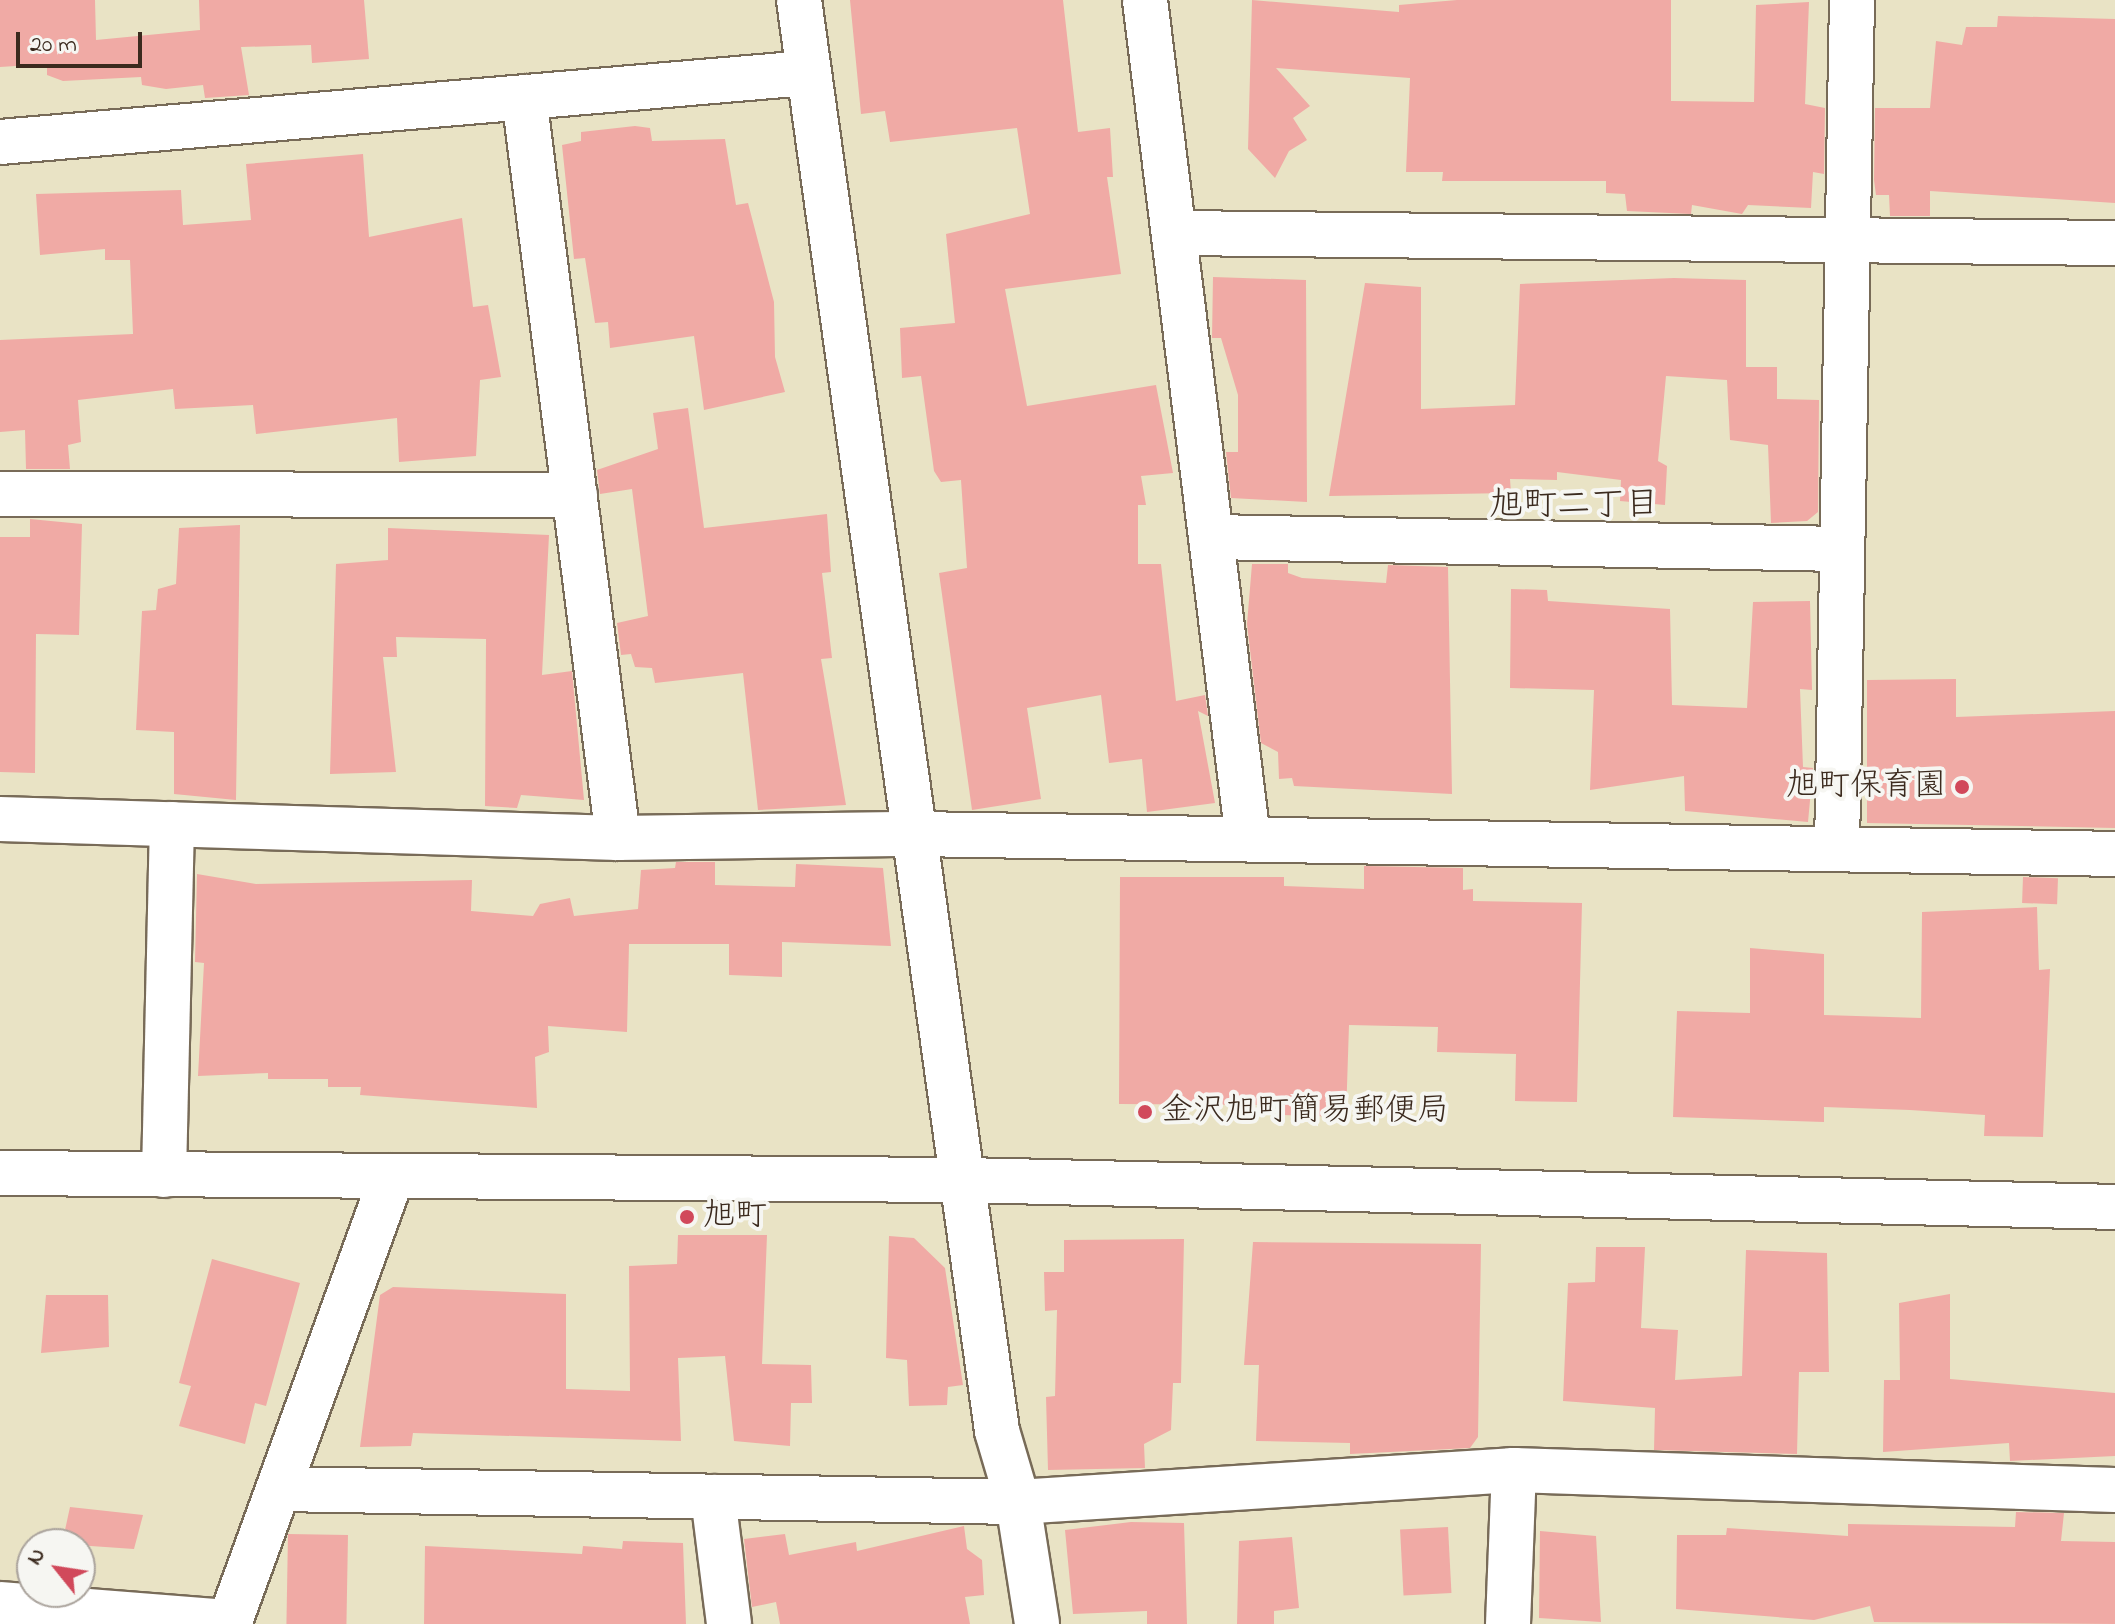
<!DOCTYPE html>
<html>
<head>
<meta charset="utf-8">
<style>
  body { margin:0 }
  #map { position:relative; width:2115px; height:1624px; overflow:hidden; background:#e9e3c5; font-family:"Indie Flower","Klee One",sans-serif }
  div>[style] { position:absolute }
  .building>* { inset:0; background:#f0aaa5; transform-origin:0 0 }
  .roads { filter:drop-shadow(2px 0 #786b58) drop-shadow(-2px 0 #786b58) drop-shadow(0 2px #786b58) drop-shadow(0 -2px #786b58) }
  .minor>* { height:44px; margin:-22px; padding:0 22px; transform-origin:22px; border-radius:22px; background:#fff }
  .dots>* { width:22px; height:22px; translate:-50% -50%; box-sizing:border-box; border:4px solid #f6f6f2; border-radius:50% }
  span { translate:-50% -50%; white-space:nowrap; text-align:center; line-height:1.15; -webkit-text-stroke:8px #f6f6f2; paint-order:stroke }
  .poi-label { font-size:32px; color:#3b2a1e }
  .right { translate:-100% -50%; text-align:right }
  .left { translate:0 -50%; text-align:left }
  .neighbourhood-label { font-size:34px; color:#3b2a1e }
  .north { position:absolute; left:16px; top:1528px; width:80px; height:80px; box-sizing:border-box; background:#f6f6f2; border:2px solid #aba49d; border-radius:50%; rotate:300deg; font-size:22px; font-weight:700; line-height:32px; text-align:center; color:#3b2a1e }
  .north::after { content:''; display:block; margin:auto; width:28px; height:36px; background:#d1495b; clip-path:polygon(50% 0,100% 100%,50% 72%,0 100%) }
  .scale { position:absolute; left:16px; top:32px; width:126px; height:36px; box-sizing:border-box; border:4px solid #3b2a1e; border-top:0; padding-left:10px; font-size:24px; line-height:28px; white-space:nowrap; color:#3b2a1e; -webkit-text-stroke:6px #f6f6f2; paint-order:stroke }
</style>
</head>
<body>
<div id="map">
  <div class="building">
    <i style="clip-path:polygon(0 0,95px 0,96px 40px,200px 30px,199px 0,364px 0,369px 59px,312px 63px,311px 45px,241px 47px,249px 95px,205px 98px,203px 85px,166px 89px,142px 85px,141px 77px,63px 81px,47px 75px,47px 64px,0 67px)"></i>
    <i style="clip-path:polygon(850px 0,1063px 0,1078px 132px,1110px 128px,1113px 177px,1107px 177px,1121px 274px,1005px 289px,1027px 406px,1156px 385px,1173px 473px,1141px 476px,1146px 505px,1138px 505px,1138px 564px,1161px 564px,1176px 701px,1205px 695px,1208px 716px,1198px 711px,1215px 803px,1147px 812px,1142px 759px,1109px 763px,1101px 695px,1027px 708px,1041px 799px,972px 810px,939px 573px,967px 568px,961px 480px,941px 482px,934px 471px,921px 376px,902px 378px,900px 328px,955px 323px,946px 234px,1030px 214px,1017px 128px,890px 142px,885px 111px,861px 114px)"></i>
    <i style="clip-path:polygon(1252px 0,1399px 12px,1399px 5px,1457px 0,1671px 0,1671px 101px,1754px 102px,1756px 5px,1809px 2px,1805px 104px,1825px 108px,1824px 174px,1813px 172px,1811px 208px,1748px 205px,1742px 214px,1692px 205px,1691px 214px,1627px 211px,1625px 194px,1606px 193px,1606px 181px,1442px 181px,1443px 172px,1406px 172px,1410px 78px,1276px 68px,1310px 106px,1293px 118px,1307px 140px,1289px 151px,1275px 178px,1248px 149px)"></i>
    <i style="clip-path:polygon(1998px 16px,2115px 19px,2115px 203px,1930px 191px,1930px 216px,1890px 216px,1889px 195px,1876px 195px,1874px 180px,1875px 108px,1930px 108px,1936px 41px,1962px 45px,1966px 27px,1997px 27px)"></i>
    <i style="clip-path:polygon(635px 126px,650px 128px,652px 141px,725px 139px,736px 205px,748px 203px,774px 302px,775px 357px,785px 392px,704px 410px,694px 336px,610px 348px,608px 322px,595px 323px,585px 258px,574px 259px,562px 145px,581px 141px,581px 132px)"></i>
    <i style="clip-path:polygon(363px 154px,369px 237px,462px 218px,473px 307px,488px 305px,501px 377px,480px 380px,476px 456px,399px 462px,397px 418px,256px 434px,253px 405px,175px 409px,173px 389px,78px 400px,81px 442px,68px 445px,70px 469px,26px 469px,25px 430px,0 432px,0 340px,133px 334px,130px 260px,105px 260px,105px 249px,40px 255px,36px 194px,181px 190px,183px 225px,251px 220px,246px 164px)"></i>
    <i style="clip-path:polygon(1213px 277px,1306px 280px,1307px 502px,1231px 498px,1226px 452px,1238px 452px,1238px 395px,1221px 338px,1212px 338px)"></i>
    <i style="clip-path:polygon(1674px 278px,1746px 280px,1746px 367px,1777px 367px,1777px 399px,1819px 400px,1818px 512px,1807px 521px,1771px 523px,1768px 445px,1730px 440px,1727px 380px,1666px 376px,1658px 461px,1667px 466px,1665px 505px,1620px 501px,1621px 480px,1557px 472px,1557px 480px,1510px 479px,1511px 493px,1329px 496px,1365px 283px,1421px 287px,1421px 409px,1515px 405px,1520px 284px)"></i>
    <i style="clip-path:polygon(688px 408px,704px 528px,827px 514px,831px 572px,822px 573px,832px 658px,821px 659px,846px 805px,758px 810px,743px 673px,655px 683px,652px 668px,635px 667px,631px 654px,621px 655px,617px 623px,648px 616px,632px 489px,600px 494px,597px 470px,658px 449px,653px 413px)"></i>
    <i style="clip-path:polygon(30px 519px,82px 524px,79px 635px,36px 634px,35px 773px,0 772px,0 537px,30px 537px)"></i>
    <i style="clip-path:polygon(240px 525px,236px 800px,174px 794px,174px 732px,136px 730px,142px 611px,156px 610px,158px 589px,176px 584px,179px 528px)"></i>
    <i style="clip-path:polygon(388px 528px,549px 535px,542px 675px,572px 671px,584px 800px,521px 795px,517px 808px,485px 806px,486px 639px,396px 637px,397px 657px,383px 657px,396px 772px,330px 774px,336px 564px,388px 560px)"></i>
    <i style="clip-path:polygon(1252px 564px,1288px 564px,1288px 573px,1302px 578px,1386px 583px,1388px 565px,1448px 567px,1452px 794px,1294px 786px,1292px 778px,1279px 779px,1278px 752px,1261px 743px,1247px 624px)"></i>
    <i style="clip-path:polygon(1511px 589px,1547px 590px,1548px 601px,1670px 609px,1672px 705px,1747px 708px,1753px 602px,1810px 601px,1812px 690px,1800px 689px,1803px 767px,1813px 768px,1808px 822px,1685px 811px,1684px 776px,1590px 790px,1594px 690px,1510px 688px)"></i>
    <i style="clip-path:polygon(1956px 679px,1956px 717px,2115px 711px,2115px 828px,1867px 823px,1867px 680px)"></i>
    <i style="clip-path:polygon(676px 862px,715px 862px,715px 885px,795px 887px,796px 864px,883px 868px,891px 946px,782px 942px,782px 977px,729px 975px,729px 944px,629px 944px,627px 1032px,548px 1026px,549px 1052px,535px 1057px,537px 1108px,360px 1095px,361px 1087px,328px 1087px,328px 1079px,268px 1079px,268px 1073px,198px 1076px,204px 963px,195px 962px,197px 874px,256px 884px,472px 880px,471px 911px,533px 916px,540px 904px,570px 898px,574px 916px,638px 909px,641px 870px,675px 868px)"></i>
    <i style="clip-path:polygon(1364px 866px,1463px 868px,1463px 890px,1473px 889px,1473px 901px,1582px 903px,1577px 1102px,1515px 1101px,1516px 1054px,1437px 1052px,1438px 1027px,1349px 1025px,1346px 1117px,1282px 1115px,1282px 1105px,1119px 1104px,1120px 877px,1284px 877px,1284px 886px,1364px 889px)"></i>
    <i style="left:2023px;top:877px;width:35px;height:26px;rotate:2deg"></i>
    <i style="clip-path:polygon(2037px 907px,2039px 970px,2050px 969px,2043px 1137px,1984px 1136px,1985px 1115px,1910px 1110px,1824px 1107px,1824px 1122px,1673px 1117px,1677px 1011px,1750px 1013px,1750px 948px,1824px 954px,1824px 1015px,1921px 1018px,1922px 912px)"></i>
    <i style="clip-path:polygon(678px 1235px,767px 1235px,762px 1364px,811px 1365px,812px 1403px,791px 1403px,790px 1446px,734px 1441px,725px 1356px,678px 1358px,681px 1441px,413px 1433px,411px 1446px,360px 1447px,380px 1295px,393px 1287px,566px 1294px,566px 1389px,630px 1391px,629px 1266px,677px 1264px)"></i>
    <i style="clip-path:polygon(889px 1236px,914px 1238px,945px 1268px,963px 1385px,948px 1387px,947px 1405px,909px 1406px,907px 1360px,886px 1358px)"></i>
    <i style="clip-path:polygon(1184px 1239px,1181px 1383px,1173px 1383px,1171px 1430px,1144px 1444px,1145px 1468px,1048px 1470px,1046px 1397px,1055px 1396px,1057px 1310px,1045px 1311px,1044px 1272px,1064px 1272px,1064px 1240px)"></i>
    <i style="clip-path:polygon(1253px 1242px,1481px 1244px,1478px 1437px,1470px 1448px,1350px 1454px,1350px 1443px,1256px 1441px,1259px 1365px,1244px 1365px)"></i>
    <i style="clip-path:polygon(1596px 1247px,1645px 1247px,1641px 1328px,1678px 1330px,1675px 1380px,1742px 1376px,1746px 1250px,1827px 1253px,1829px 1372px,1799px 1372px,1797px 1454px,1654px 1450px,1655px 1408px,1563px 1401px,1568px 1283px,1595px 1282px)"></i>
    <i style="clip-path:polygon(212px 1259px,300px 1283px,266px 1406px,255px 1403px,245px 1444px,179px 1426px,191px 1386px,179px 1383px)"></i>
    <i style="clip-path:polygon(1950px 1294px,1950px 1379px,2115px 1393px,2115px 1456px,2010px 1461px,2009px 1443px,1883px 1452px,1884px 1380px,1900px 1380px,1899px 1303px)"></i>
    <i style="clip-path:polygon(46px 1295px,108px 1295px,109px 1347px,41px 1353px)"></i>
    <i style="clip-path:polygon(70px 1507px,143px 1515px,134px 1549px,62px 1544px)"></i>
    <i style="clip-path:polygon(2016px 1512px,2064px 1513px,2061px 1541px,2115px 1542px,2115px 1624px,1874px 1622px,1870px 1606px,1814px 1620px,1676px 1609px,1677px 1535px,1726px 1535px,1727px 1528px,1848px 1536px,1848px 1524px,2015px 1527px)"></i>
    <i style="clip-path:polygon(1131px 1522px,1184px 1523px,1187px 1624px,1147px 1624px,1147px 1611px,1073px 1614px,1065px 1530px)"></i>
    <i style="clip-path:polygon(964px 1526px,967px 1549px,982px 1560px,984px 1595px,965px 1597px,970px 1624px,780px 1624px,776px 1602px,752px 1607px,744px 1539px,785px 1534px,789px 1555px,856px 1542px,857px 1551px)"></i>
    <i style="left:1448px;top:1527px;width:66px;height:48px;rotate:87deg"></i>
    <i style="clip-path:polygon(1540px 1531px,1596px 1536px,1601px 1622px,1539px 1618px)"></i>
    <i style="left:288px;top:1534px;width:60px;height:90px;rotate:1deg"></i>
    <i style="clip-path:polygon(1292px 1537px,1299px 1608px,1274px 1611px,1274px 1624px,1237px 1624px,1239px 1541px)"></i>
    <i style="clip-path:polygon(623px 1541px,683px 1543px,686px 1624px,424px 1624px,425px 1546px,582px 1554px,583px 1546px,622px 1549px)"></i>
  </div>
  <div class="roads">
    <div class="minor">
      <i style="left:799px;top:0;width:1445px;rotate:82.12deg"></i>
      <i style="left:997px;top:1431px;width:74px;rotate:73.5deg"></i>
      <i style="left:1018px;top:1502px;width:123px;rotate:81.1deg"></i>
      <i style="left:1145px;top:0;width:845px;rotate:83deg"></i>
      <i style="left:524px;top:97px;width:747px;rotate:82.77deg"></i>
      <i style="left:0;top:142px;width:810px;rotate:-4.89deg"></i>
      <i style="left:1174px;top:233px;width:941px;rotate:0.61deg"></i>
      <i style="left:0;top:494px;width:575px;rotate:0.1deg"></i>
      <i style="left:1211px;top:537px;width:628px;rotate:1.09deg"></i>
      <i style="left:0;top:819px;width:618px;rotate:1.76deg"></i>
      <i style="left:618px;top:838px;width:297px;rotate:-0.8deg"></i>
      <i style="left:915px;top:834px;width:1200px;rotate:0.95deg"></i>
      <i style="left:1837px;top:849px;width:849px;rotate:-88.99deg"></i>
      <i style="left:0;top:1173px;width:964px;rotate:0.42deg"></i>
      <i style="left:964px;top:1180px;width:1151px;rotate:1.34deg"></i>
      <i style="left:164px;top:1175px;width:351px;rotate:-88.7deg"></i>
      <i style="left:279px;top:1489px;width:739px;rotate:1.01deg"></i>
      <i style="left:1018px;top:1502px;width:497px;rotate:-3.7deg"></i>
      <i style="left:1514px;top:1470px;width:601px;rotate:1.91deg"></i>
      <i style="left:713px;top:1497px;width:128px;rotate:82.8deg"></i>
      <i style="left:0;top:1604px;width:231px;rotate:4.5deg"></i>
      <i style="left:229px;top:1624px;width:476px;rotate:-70deg"></i>
      <i style="left:1508px;top:1624px;width:154px;rotate:-87.8deg"></i>
    </div>
  </div>
  <div class="dots">
    <i style="left:1962px;top:787px;background:#d1495b"></i>
    <i style="left:1145px;top:1112px;background:#d1495b"></i>
    <i style="left:687px;top:1217px;background:#d1495b"></i>
  </div>
  <div class="poi-label">
    <span class="right" style="left:1946px;top:787px">旭町保育園</span>
    <span class="left" style="left:1161px;top:1112px">金沢旭町簡易郵便局</span>
    <span class="left" style="left:703px;top:1217px">旭町</span>
  </div>
  <div class="neighbourhood-label">
    <span style="left:1574px;top:507px">旭町二丁目</span>
  </div>
  <div class="north">N</div>
  <div class="scale">20 m</div>
</div>
</body>
</html>
